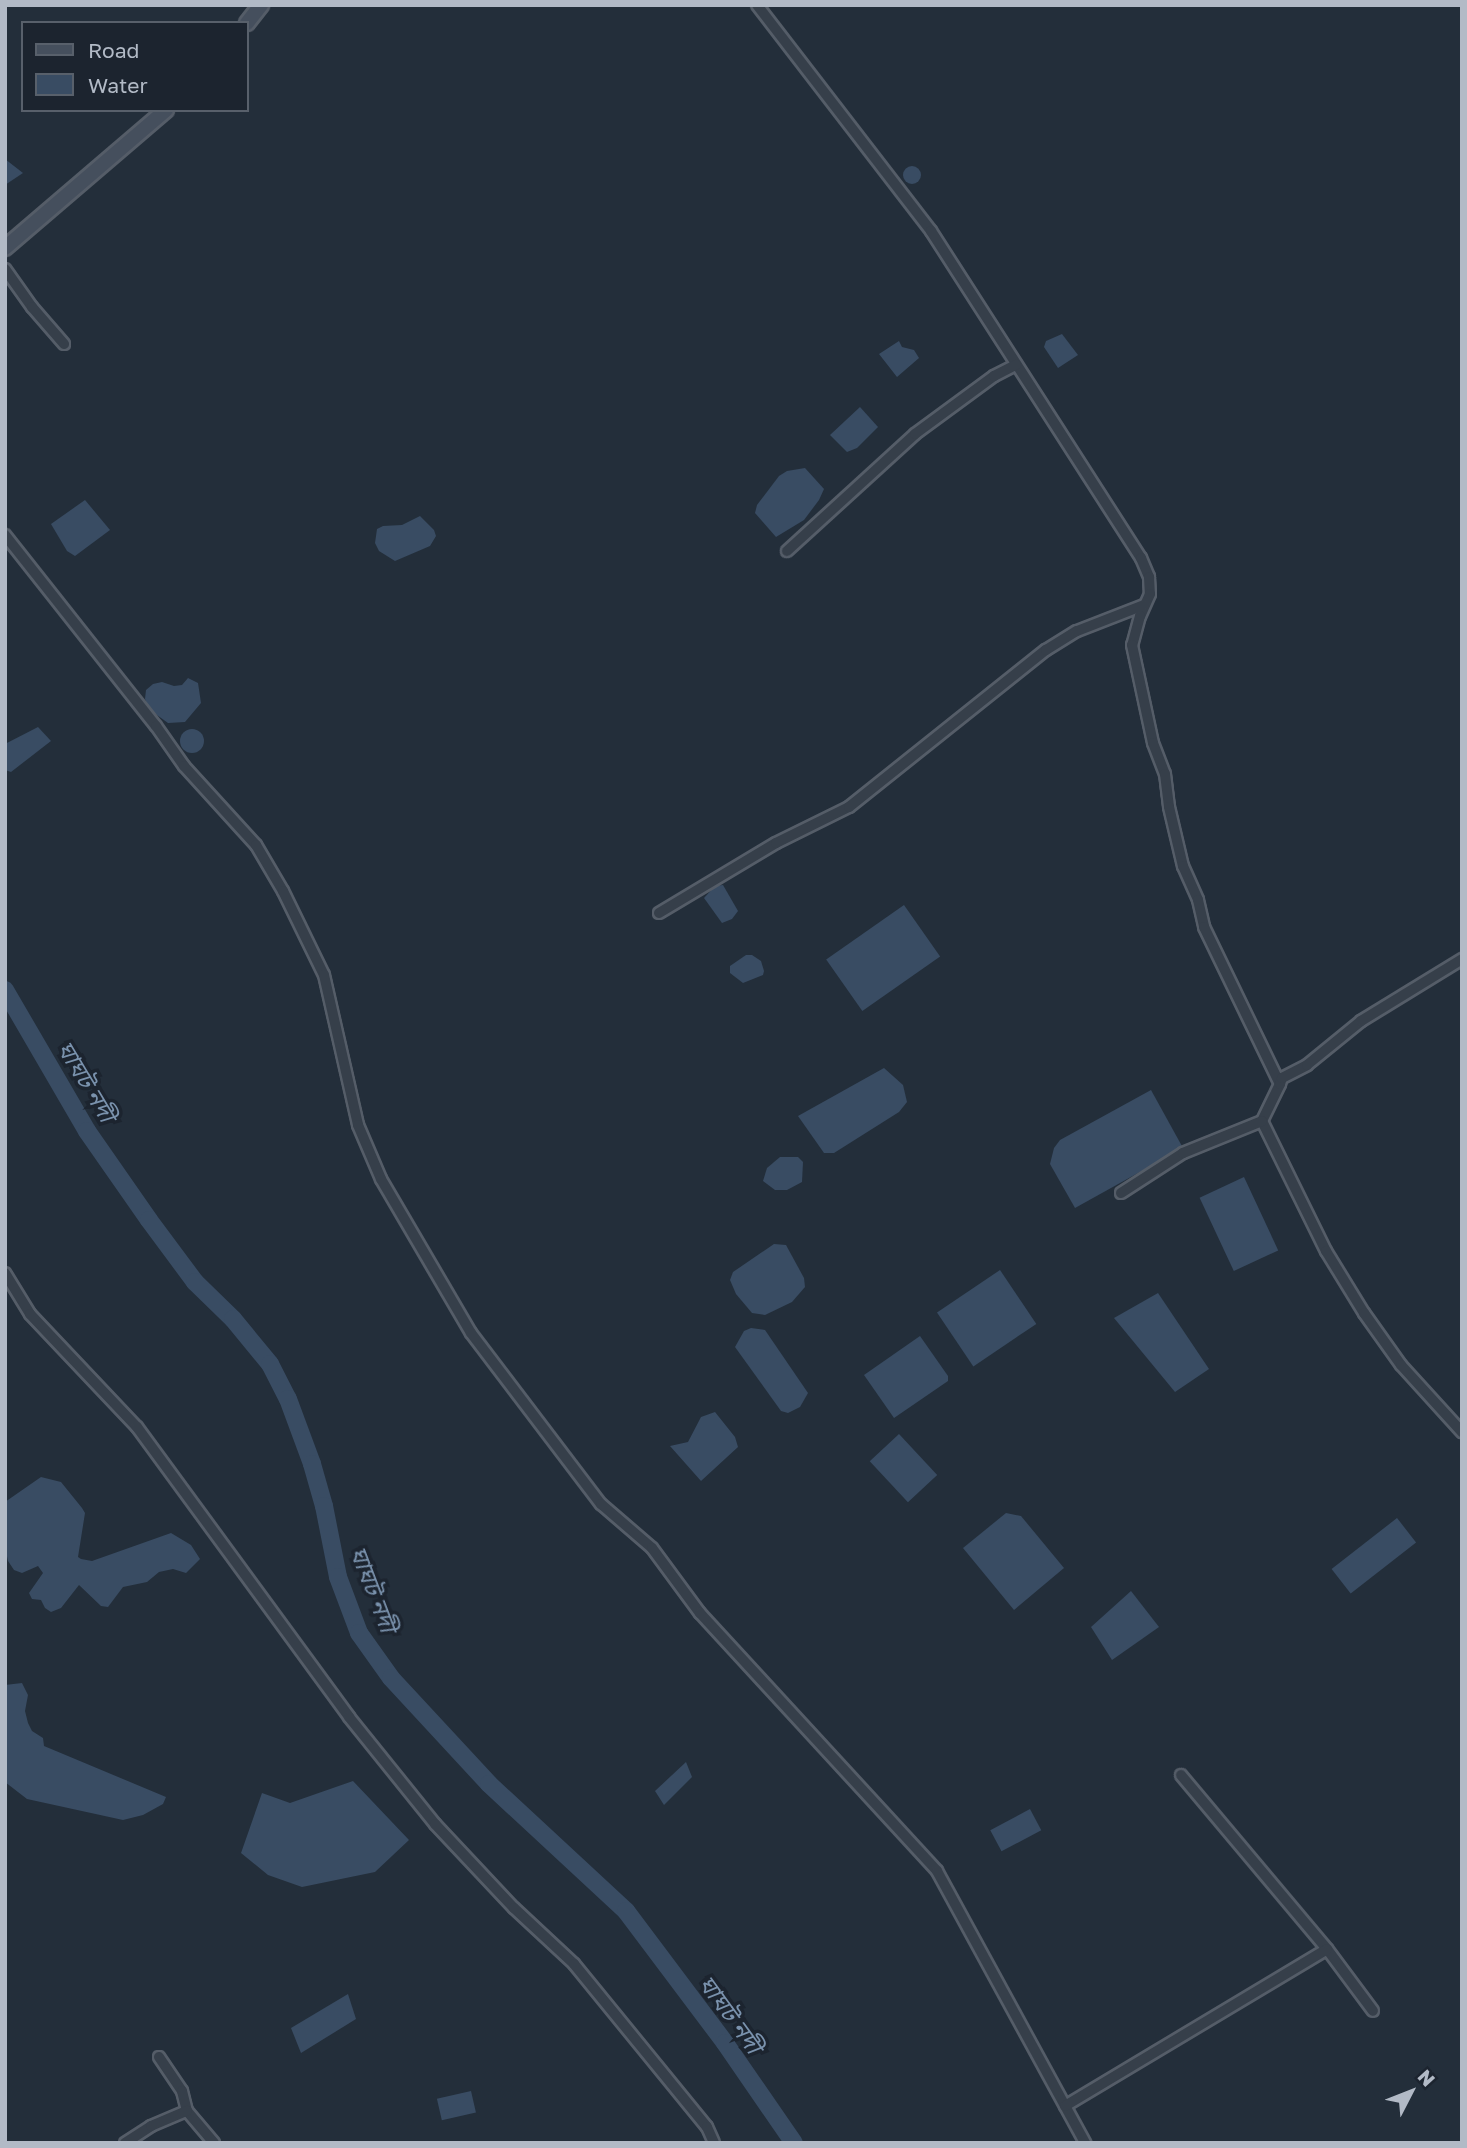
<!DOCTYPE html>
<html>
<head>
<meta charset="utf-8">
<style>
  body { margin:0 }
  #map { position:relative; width:1467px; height:2148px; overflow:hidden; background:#232e3a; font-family:"Golos Text","Noto Sans Bengali",sans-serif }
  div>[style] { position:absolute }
  .water>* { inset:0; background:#394c63; transform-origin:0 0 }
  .round { border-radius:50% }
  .river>* { height:18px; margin:-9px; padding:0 9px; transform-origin:9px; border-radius:9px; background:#394c63 }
  .roads { filter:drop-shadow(2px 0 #555d68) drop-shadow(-2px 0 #555d68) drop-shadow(0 2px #555d68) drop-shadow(0 -2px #555d68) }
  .minor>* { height:10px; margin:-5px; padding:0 5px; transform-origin:5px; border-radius:5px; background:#363f4a }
  .secondary>* { height:14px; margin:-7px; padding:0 7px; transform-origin:7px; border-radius:7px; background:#454f5d }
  span { translate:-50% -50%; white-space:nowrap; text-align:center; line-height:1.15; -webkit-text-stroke:7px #1c242f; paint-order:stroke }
  .water-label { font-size:24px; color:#7a92ad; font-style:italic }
  .frame { position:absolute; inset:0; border:7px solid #b2bac6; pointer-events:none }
  .legend { position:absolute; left:21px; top:21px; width:228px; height:91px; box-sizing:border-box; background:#1c242f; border:2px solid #58606b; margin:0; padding:9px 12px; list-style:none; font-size:21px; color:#b2bac6 }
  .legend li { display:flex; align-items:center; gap:14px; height:35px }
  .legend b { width:35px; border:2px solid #58606b }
  .north { position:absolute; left:1376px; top:2057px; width:70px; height:70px; -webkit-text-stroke:5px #1c242f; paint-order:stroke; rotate:48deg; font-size:19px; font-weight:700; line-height:28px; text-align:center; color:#b2bac6 }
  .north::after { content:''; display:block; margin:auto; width:24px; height:32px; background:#b2bac6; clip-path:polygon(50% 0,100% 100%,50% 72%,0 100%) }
</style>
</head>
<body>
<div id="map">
  <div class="water">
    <i style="clip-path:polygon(5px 159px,23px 173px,5px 185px)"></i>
    <i class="round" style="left:903px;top:166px;width:18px;height:18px"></i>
    <i style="clip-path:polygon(1062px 334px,1078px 355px,1058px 368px,1044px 347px,1046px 341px)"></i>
    <i style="clip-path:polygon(899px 341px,902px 347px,914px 350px,919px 358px,897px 377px,879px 354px)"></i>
    <i style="clip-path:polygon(860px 407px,878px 427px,857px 448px,847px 452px,830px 435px)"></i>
    <i style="clip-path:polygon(805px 468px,824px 489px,819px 500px,804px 520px,776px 537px,755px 513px,757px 505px,779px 476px,787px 471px)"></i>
    <i style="clip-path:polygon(85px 500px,110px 530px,75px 556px,67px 551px,51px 524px)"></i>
    <i style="clip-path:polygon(420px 516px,434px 530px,436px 536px,430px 546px,395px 561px,379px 551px,375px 543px,377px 529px,383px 526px,402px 525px)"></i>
    <i style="clip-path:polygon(188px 678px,198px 683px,201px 703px,185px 722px,168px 723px,150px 710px,145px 699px,146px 690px,153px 684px,162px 682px,174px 686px,182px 685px)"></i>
    <i style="clip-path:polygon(38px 727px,51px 741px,11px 772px,5px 770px,5px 744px)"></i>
    <i class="round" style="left:180px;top:729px;width:24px;height:24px"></i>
    <i style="clip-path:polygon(723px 885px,738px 911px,732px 919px,722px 923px,704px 898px,715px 886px)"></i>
    <i style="left:904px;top:905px;width:63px;height:95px;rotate:55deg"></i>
    <i style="clip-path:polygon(746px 955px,752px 955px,761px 961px,764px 971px,763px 975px,743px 983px,730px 973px,730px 966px)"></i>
    <i style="clip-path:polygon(884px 1068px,903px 1085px,907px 1102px,899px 1112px,834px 1153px,824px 1153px,798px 1116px)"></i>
    <i style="clip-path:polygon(1151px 1090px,1183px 1148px,1075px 1208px,1050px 1164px,1054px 1148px,1060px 1140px)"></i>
    <i style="clip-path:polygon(780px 1157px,798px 1157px,803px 1162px,802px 1182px,787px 1190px,775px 1190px,763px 1181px,767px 1168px)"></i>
    <i style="left:1244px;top:1177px;width:81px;height:49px;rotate:65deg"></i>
    <i style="clip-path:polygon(774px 1244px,786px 1245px,804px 1278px,805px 1287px,792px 1302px,765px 1315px,752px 1313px,736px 1294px,730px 1280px,733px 1272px)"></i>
    <i style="left:1000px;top:1270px;width:65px;height:76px;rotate:56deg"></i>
    <i style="clip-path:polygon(1158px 1293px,1209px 1369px,1175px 1392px,1114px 1318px)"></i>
    <i style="clip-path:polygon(751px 1328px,765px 1330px,808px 1393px,800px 1407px,788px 1413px,781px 1411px,735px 1347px,744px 1331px)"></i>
    <i style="clip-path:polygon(920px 1336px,948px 1376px,948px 1381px,894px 1418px,864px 1375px)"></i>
    <i style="clip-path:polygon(715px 1412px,735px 1437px,738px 1447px,701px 1481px,670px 1446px,688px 1442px,701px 1417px)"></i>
    <i style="left:899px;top:1434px;width:56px;height:40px;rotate:47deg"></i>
    <i style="clip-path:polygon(41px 1477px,61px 1482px,82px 1508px,85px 1513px,78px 1557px,81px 1559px,92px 1561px,171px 1533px,191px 1545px,200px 1559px,186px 1573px,173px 1569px,159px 1572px,147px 1582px,123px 1587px,108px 1607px,101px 1606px,79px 1585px,61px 1608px,51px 1612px,45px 1608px,41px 1600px,32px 1599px,29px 1593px,43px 1573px,38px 1566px,22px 1573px,14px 1570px,8px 1561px,5px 1547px,5px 1502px)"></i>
    <i style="clip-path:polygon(1006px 1513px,1021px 1516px,1064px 1568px,1014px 1610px,963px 1548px)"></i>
    <i style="left:1397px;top:1518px;width:31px;height:83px;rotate:52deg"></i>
    <i style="clip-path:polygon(1131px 1591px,1159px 1627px,1112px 1660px,1091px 1627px)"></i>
    <i style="clip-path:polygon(22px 1683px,28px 1695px,25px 1711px,28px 1723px,32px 1731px,43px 1738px,44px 1746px,166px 1797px,163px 1804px,143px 1815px,123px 1820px,27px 1799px,5px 1782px,5px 1685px)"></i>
    <i style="clip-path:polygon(686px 1762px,692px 1777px,664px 1805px,655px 1791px)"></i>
    <i style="clip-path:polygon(353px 1781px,409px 1840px,375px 1872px,302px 1887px,268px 1875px,241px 1853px,262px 1793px,290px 1803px)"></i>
    <i style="left:1030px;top:1809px;width:24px;height:45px;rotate:62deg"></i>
    <i style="clip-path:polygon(348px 1994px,356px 2019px,301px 2053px,291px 2028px)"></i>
    <i style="left:471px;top:2091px;width:22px;height:35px;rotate:77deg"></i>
  </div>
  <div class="river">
    <i style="left:5px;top:990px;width:163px;rotate:59.8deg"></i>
    <i style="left:87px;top:1131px;width:108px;rotate:55.1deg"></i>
    <i style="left:149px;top:1220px;width:77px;rotate:53.4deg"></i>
    <i style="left:195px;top:1282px;width:53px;rotate:44.2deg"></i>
    <i style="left:233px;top:1319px;width:58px;rotate:50.6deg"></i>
    <i style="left:270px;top:1364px;width:39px;rotate:63deg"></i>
    <i style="left:288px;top:1399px;width:69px;rotate:69.7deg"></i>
    <i style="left:312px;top:1464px;width:44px;rotate:74.1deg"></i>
    <i style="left:324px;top:1506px;width:72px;rotate:78.8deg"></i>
    <i style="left:338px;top:1577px;width:60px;rotate:69.4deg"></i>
    <i style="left:359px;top:1633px;width:55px;rotate:54.6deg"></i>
    <i style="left:391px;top:1678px;width:144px;rotate:47.2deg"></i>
    <i style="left:489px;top:1784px;width:187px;rotate:42.8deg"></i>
    <i style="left:626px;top:1911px;width:165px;rotate:53.1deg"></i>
    <i style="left:725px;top:2043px;width:121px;rotate:55.4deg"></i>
  </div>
  <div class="roads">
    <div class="minor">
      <i style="left:757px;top:5px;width:285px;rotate:52.4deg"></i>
      <i style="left:931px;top:231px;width:389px;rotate:57.3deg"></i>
      <i style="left:1141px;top:558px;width:21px;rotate:67deg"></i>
      <i style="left:1149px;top:577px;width:17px;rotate:87deg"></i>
      <i style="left:1150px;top:594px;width:24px;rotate:114deg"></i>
      <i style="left:1140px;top:616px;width:30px;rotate:105deg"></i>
      <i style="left:1132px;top:645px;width:100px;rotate:77.9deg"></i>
      <i style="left:1153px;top:743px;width:33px;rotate:69deg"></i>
      <i style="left:1165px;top:774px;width:33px;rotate:83deg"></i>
      <i style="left:1169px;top:807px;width:61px;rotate:76.7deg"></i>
      <i style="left:1183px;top:866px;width:37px;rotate:66deg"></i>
      <i style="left:1198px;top:900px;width:28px;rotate:77deg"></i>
      <i style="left:1204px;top:927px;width:174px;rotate:64.2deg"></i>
      <i style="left:1280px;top:1084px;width:41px;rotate:115.9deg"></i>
      <i style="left:1262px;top:1121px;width:145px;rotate:63.8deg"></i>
      <i style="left:1326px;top:1251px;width:73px;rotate:58.5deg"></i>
      <i style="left:1364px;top:1313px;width:64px;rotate:54.6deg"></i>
      <i style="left:1401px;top:1365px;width:91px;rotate:47.7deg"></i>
      <i style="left:5px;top:269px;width:47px;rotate:54.6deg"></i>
      <i style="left:32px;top:307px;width:49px;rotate:49.1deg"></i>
      <i style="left:5px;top:535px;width:243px;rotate:51.7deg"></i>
      <i style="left:156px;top:726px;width:49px;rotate:55deg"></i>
      <i style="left:184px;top:766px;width:107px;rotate:47.7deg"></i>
      <i style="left:256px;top:845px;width:53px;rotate:59.6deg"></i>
      <i style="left:283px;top:891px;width:93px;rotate:64deg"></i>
      <i style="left:324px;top:975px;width:154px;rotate:77.2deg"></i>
      <i style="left:358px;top:1125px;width:59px;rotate:66.9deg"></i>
      <i style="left:381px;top:1179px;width:178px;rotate:59.7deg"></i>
      <i style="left:471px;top:1333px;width:215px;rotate:52.8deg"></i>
      <i style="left:601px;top:1504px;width:67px;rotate:40.8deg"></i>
      <i style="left:652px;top:1548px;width:81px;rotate:53.6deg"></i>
      <i style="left:700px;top:1613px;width:350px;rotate:47.4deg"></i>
      <i style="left:937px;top:1871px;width:310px;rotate:61.4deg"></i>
      <i style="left:787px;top:551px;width:173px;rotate:-42.4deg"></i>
      <i style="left:915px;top:434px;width:98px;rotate:-36.3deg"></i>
      <i style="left:994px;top:376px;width:25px;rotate:-27deg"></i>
      <i style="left:659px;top:913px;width:136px;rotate:-30.9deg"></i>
      <i style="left:776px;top:843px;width:81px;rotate:-26.3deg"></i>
      <i style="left:849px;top:807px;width:252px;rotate:-38.6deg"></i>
      <i style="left:1046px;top:650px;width:36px;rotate:-32deg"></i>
      <i style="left:1077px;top:631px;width:72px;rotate:-21.2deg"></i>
      <i style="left:1280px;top:1084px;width:6px;rotate:-72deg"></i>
      <i style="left:1282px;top:1078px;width:28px;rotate:-27deg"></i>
      <i style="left:1307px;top:1065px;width:70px;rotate:-39.2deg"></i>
      <i style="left:1361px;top:1021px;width:119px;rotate:-31.5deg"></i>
      <i style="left:1121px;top:1193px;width:74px;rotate:-32.8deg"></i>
      <i style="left:1183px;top:1153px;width:85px;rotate:-22.1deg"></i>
      <i style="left:5px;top:1273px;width:48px;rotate:58.6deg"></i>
      <i style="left:30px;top:1314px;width:156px;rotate:46.6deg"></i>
      <i style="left:137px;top:1427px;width:359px;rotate:53.8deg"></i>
      <i style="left:349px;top:1717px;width:137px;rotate:51.2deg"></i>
      <i style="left:435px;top:1824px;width:115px;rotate:46.8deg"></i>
      <i style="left:514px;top:1908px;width:82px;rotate:43deg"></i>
      <i style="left:574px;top:1964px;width:210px;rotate:50.8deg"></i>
      <i style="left:707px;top:2127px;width:17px;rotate:66deg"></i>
      <i style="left:1181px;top:1775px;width:227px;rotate:50deg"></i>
      <i style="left:1327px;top:1949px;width:77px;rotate:53.4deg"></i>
      <i style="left:159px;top:2057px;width:41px;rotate:55.9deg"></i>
      <i style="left:182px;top:2091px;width:21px;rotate:76deg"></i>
      <i style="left:187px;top:2111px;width:42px;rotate:49.8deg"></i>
      <i style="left:1065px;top:2106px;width:305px;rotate:-30.9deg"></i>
      <i style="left:125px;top:2143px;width:31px;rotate:-33deg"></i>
      <i style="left:151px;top:2126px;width:39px;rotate:-23deg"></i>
    </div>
    <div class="secondary">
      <i style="left:247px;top:23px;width:23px;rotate:-52deg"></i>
      <i style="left:5px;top:248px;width:212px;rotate:-40.6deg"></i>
    </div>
  </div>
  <div class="water-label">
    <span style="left:87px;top:1081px;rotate:59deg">ঘাঘট নদী</span>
    <span style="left:374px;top:1589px;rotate:69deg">ঘাঘট নদী</span>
    <span style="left:731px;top:2014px;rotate:54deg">ঘাঘট নদী</span>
  </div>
  <div class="frame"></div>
  <ul class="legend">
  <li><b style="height:9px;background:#454f5d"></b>Road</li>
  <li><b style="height:19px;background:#394c63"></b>Water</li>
  </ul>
  <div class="north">N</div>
</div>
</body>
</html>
